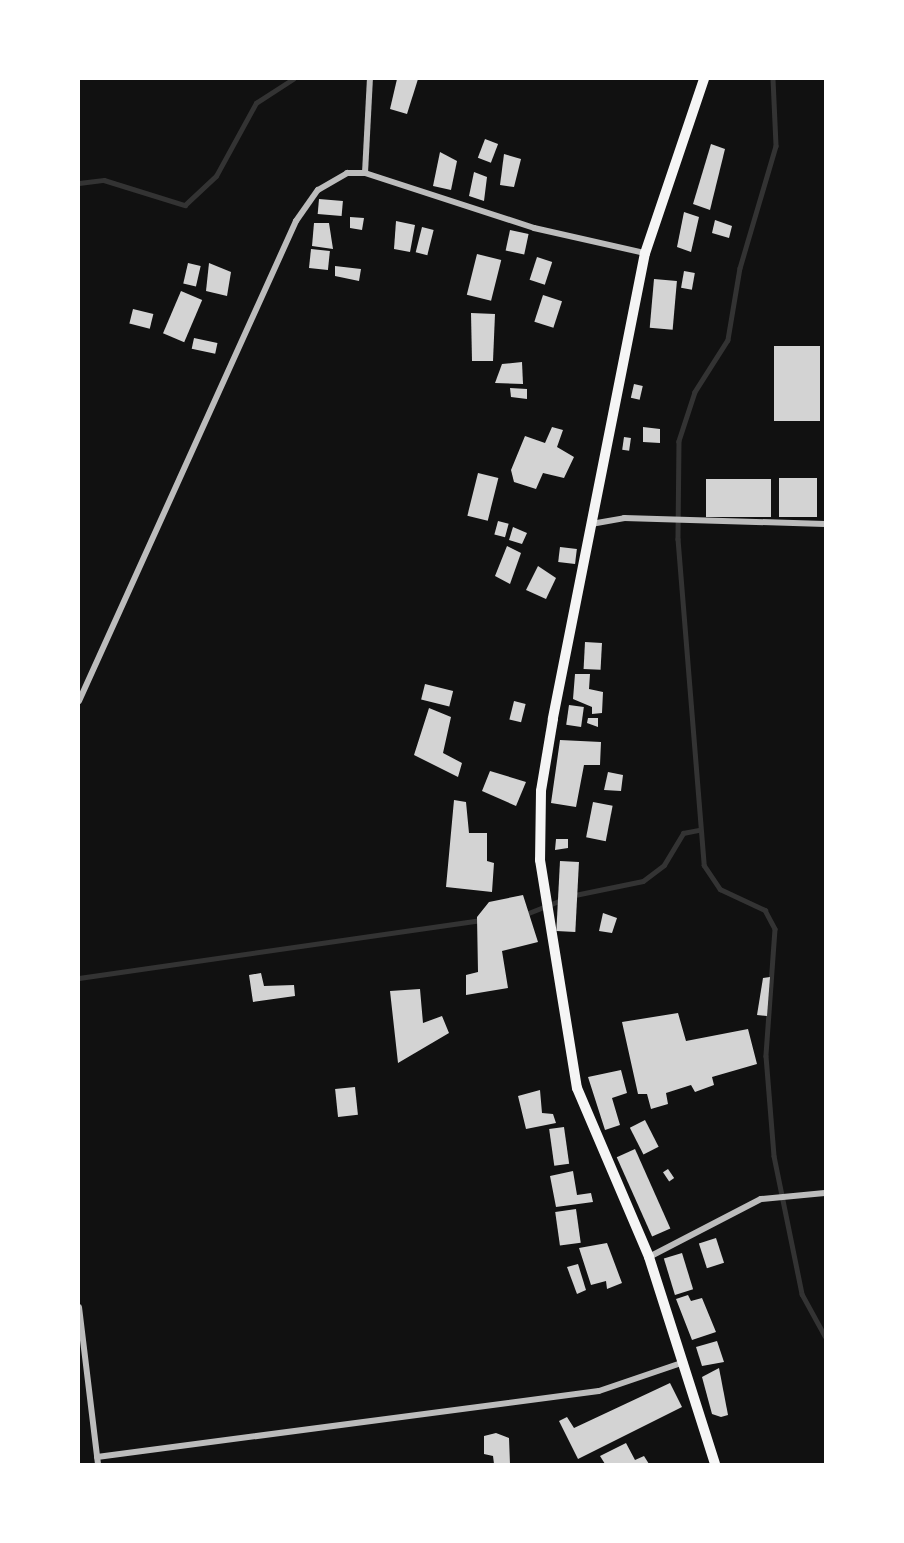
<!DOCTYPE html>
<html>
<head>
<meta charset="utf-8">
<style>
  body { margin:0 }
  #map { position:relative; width:904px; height:1543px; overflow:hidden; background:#111; font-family:Figtree,sans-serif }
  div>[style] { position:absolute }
  .stream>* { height:4.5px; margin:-2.25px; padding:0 2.25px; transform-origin:2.25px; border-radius:2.25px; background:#333 }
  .building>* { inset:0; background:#d3d3d3; transform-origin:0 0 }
  .minor>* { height:6px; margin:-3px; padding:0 3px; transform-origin:3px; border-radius:3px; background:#bcbcbc }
  .trunk>* { height:10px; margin:-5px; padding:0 5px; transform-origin:5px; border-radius:5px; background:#f5f5f5 }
  span { translate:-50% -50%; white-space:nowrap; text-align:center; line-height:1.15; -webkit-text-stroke:6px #fff; paint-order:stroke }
  .frame { position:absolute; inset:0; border:80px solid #fff; pointer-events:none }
</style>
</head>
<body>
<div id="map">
  <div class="stream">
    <i style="left:773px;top:79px;width:67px;rotate:87.4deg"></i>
    <i style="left:776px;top:146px;width:127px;rotate:106.4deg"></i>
    <i style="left:740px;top:268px;width:73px;rotate:99.5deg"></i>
    <i style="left:728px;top:340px;width:62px;rotate:122.4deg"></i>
    <i style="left:695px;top:392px;width:52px;rotate:108.1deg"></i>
    <i style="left:679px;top:441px;width:98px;rotate:90.6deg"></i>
    <i style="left:678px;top:539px;width:327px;rotate:85.4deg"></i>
    <i style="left:704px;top:865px;width:29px;rotate:56deg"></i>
    <i style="left:720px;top:889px;width:50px;rotate:25deg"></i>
    <i style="left:765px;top:910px;width:21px;rotate:62deg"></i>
    <i style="left:775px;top:929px;width:127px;rotate:94.1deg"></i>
    <i style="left:766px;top:1056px;width:100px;rotate:85.4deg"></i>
    <i style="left:774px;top:1156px;width:141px;rotate:78.5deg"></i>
    <i style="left:802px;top:1294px;width:48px;rotate:61.3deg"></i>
    <i style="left:79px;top:183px;width:25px;rotate:-7deg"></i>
    <i style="left:104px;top:180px;width:85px;rotate:17.2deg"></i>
    <i style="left:185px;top:205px;width:42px;rotate:-43.1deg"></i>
    <i style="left:216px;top:176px;width:83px;rotate:-61.3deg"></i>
    <i style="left:256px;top:103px;width:44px;rotate:-33deg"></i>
    <i style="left:575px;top:895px;width:69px;rotate:-11.6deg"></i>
    <i style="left:643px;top:881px;width:26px;rotate:-37deg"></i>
    <i style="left:664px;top:865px;width:37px;rotate:-59deg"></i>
    <i style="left:683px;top:833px;width:16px;rotate:-11deg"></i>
    <i style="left:526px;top:914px;width:41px;rotate:-21.5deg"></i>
    <i style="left:79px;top:978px;width:408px;rotate:-8.2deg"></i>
  </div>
  <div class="building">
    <i style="clip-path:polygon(397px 79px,418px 79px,407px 114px,390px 109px)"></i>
    <i style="left:485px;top:139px;width:14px;height:20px;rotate:21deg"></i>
    <i style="clip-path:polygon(711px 144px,725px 149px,710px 210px,693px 204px)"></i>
    <i style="clip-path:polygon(440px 152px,457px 161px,451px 190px,433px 186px)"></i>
    <i style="clip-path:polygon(504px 154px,521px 159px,514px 187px,500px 185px)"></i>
    <i style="clip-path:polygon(474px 172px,487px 177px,484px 201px,469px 196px)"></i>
    <i style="left:319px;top:199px;width:24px;height:15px;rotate:5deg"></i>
    <i style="clip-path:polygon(684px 212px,699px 217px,691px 252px,677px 247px)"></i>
    <i style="clip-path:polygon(350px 217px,364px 218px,362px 230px,350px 228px)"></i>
    <i style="clip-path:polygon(715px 220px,732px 226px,729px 238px,712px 233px)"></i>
    <i style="clip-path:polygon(396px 221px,415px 225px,410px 252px,394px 249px)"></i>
    <i style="clip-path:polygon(314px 223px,329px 223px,333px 249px,312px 246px)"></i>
    <i style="left:422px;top:227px;width:12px;height:26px;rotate:14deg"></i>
    <i style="left:510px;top:230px;width:19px;height:21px;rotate:12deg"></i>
    <i style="left:311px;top:249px;width:19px;height:19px;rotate:6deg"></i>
    <i style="left:477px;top:254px;width:25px;height:42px;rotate:14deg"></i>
    <i style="left:537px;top:257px;width:16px;height:24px;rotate:18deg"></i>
    <i style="left:188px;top:263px;width:13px;height:21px;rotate:13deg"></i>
    <i style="clip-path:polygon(209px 263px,231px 272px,227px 296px,206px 291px)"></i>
    <i style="clip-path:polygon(335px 266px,361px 269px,359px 281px,335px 276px)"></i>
    <i style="left:684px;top:271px;width:11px;height:17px;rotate:10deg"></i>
    <i style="left:654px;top:279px;width:23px;height:49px;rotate:5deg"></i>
    <i style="left:181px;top:291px;width:23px;height:46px;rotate:23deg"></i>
    <i style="left:543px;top:295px;width:20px;height:28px;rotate:18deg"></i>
    <i style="left:133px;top:309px;width:21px;height:15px;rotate:14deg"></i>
    <i style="clip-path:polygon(471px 313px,495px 314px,493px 361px,472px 361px)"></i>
    <i style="left:194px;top:338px;width:24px;height:11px;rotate:12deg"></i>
    <i style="left:774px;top:346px;width:46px;height:75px"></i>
    <i style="clip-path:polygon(522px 362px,523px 384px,495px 383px,502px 364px)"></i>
    <i style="left:634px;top:384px;width:9px;height:14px;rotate:13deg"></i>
    <i style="clip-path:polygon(510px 388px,527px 389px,527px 399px,511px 397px)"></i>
    <i style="clip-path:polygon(552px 427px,563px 430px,557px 447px,574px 457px,564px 478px,543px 473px,536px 489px,514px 482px,511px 470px,525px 436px,545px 443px)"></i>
    <i style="clip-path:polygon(643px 427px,660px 429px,660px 443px,643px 442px)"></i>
    <i style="left:624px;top:437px;width:7px;height:13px;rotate:8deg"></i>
    <i style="left:478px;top:473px;width:21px;height:44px;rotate:14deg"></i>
    <i style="left:779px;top:478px;width:38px;height:39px"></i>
    <i style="left:706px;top:479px;width:65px;height:38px"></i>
    <i style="left:498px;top:521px;width:11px;height:14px;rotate:15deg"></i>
    <i style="clip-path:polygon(513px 527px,527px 533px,522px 544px,509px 540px)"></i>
    <i style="clip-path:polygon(507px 546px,521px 553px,510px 584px,495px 576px)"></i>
    <i style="left:560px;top:547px;width:17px;height:15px;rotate:7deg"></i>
    <i style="clip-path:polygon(538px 566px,556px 578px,546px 599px,526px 590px)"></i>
    <i style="left:585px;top:642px;width:17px;height:27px;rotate:3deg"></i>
    <i style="clip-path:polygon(575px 674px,590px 674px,589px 689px,603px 692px,602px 713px,592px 714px,592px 707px,573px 699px)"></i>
    <i style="left:425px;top:684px;width:29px;height:16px;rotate:14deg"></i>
    <i style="left:514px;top:701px;width:12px;height:19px;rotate:14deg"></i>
    <i style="left:569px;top:705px;width:15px;height:20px;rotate:8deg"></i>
    <i style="clip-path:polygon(429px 708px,451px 717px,443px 753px,462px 763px,458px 777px,414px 755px)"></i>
    <i style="clip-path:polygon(588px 718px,598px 718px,598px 727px,587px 723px)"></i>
    <i style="clip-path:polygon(560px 740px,601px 742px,600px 765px,584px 765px,576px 807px,551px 803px)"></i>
    <i style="clip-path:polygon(490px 771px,526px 782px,516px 806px,482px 791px)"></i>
    <i style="clip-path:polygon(608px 772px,623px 775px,621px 791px,604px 790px)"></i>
    <i style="clip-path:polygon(454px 800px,466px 802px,469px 833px,487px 833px,487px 861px,494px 863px,492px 892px,446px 887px)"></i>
    <i style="left:593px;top:802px;width:20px;height:36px;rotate:11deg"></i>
    <i style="clip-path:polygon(556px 839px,568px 839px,568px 848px,555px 850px)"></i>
    <i style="left:560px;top:861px;width:19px;height:70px;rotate:3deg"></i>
    <i style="clip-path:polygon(523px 895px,538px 942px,502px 951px,508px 988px,466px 995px,466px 975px,478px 972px,477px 917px,489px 902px)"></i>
    <i style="clip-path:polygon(603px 913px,617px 918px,612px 933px,599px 931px)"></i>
    <i style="clip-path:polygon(261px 973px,264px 986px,294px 985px,295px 996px,253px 1002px,249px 975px)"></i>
    <i style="clip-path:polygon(770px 977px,767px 1016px,757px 1015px,763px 978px)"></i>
    <i style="clip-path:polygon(420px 989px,423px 1023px,442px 1016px,449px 1033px,398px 1063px,390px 991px)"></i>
    <i style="clip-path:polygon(678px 1013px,686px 1041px,748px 1029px,757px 1064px,712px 1077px,714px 1085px,695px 1092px,691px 1085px,666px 1093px,668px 1104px,651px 1109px,647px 1094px,638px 1094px,622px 1022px)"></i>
    <i style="clip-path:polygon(621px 1070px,627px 1093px,612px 1098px,620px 1125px,605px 1130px,588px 1077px)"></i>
    <i style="left:355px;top:1087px;width:28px;height:20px;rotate:84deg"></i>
    <i style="clip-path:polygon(540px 1090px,542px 1113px,553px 1114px,556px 1123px,526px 1129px,518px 1096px)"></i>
    <i style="left:645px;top:1120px;width:30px;height:17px;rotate:63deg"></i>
    <i style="left:564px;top:1127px;width:37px;height:15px;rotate:82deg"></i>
    <i style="left:635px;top:1149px;width:87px;height:20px;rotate:66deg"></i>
    <i style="left:668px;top:1169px;width:11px;height:6px;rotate:56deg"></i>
    <i style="clip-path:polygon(573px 1171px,577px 1195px,591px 1193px,593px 1202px,556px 1207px,550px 1176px)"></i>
    <i style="left:576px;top:1209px;width:34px;height:21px;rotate:82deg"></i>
    <i style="left:716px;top:1238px;width:26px;height:18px;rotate:72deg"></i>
    <i style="clip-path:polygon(607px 1243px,622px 1283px,607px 1289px,606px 1281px,591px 1285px,579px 1248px)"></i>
    <i style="left:682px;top:1253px;width:38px;height:19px;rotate:73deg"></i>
    <i style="clip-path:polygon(578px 1264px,586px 1290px,577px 1294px,567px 1267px)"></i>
    <i style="clip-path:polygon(688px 1295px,691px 1301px,702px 1298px,716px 1332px,692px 1340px,676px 1299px)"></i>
    <i style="clip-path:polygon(717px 1341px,724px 1362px,702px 1366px,696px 1347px)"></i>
    <i style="clip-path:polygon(719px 1368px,728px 1415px,721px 1417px,712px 1414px,702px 1377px)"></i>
    <i style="clip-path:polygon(670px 1383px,682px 1407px,578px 1459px,559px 1421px,567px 1417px,574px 1428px)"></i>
    <i style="clip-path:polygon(496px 1433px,509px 1438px,510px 1464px,494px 1464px,493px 1456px,484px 1454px,484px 1436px)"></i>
    <i style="clip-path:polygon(626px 1443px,635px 1460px,644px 1456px,649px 1464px,605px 1464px,600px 1456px)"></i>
  </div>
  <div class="minor">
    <i style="left:365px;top:173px;width:94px;rotate:-87deg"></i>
    <i style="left:591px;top:524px;width:34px;rotate:-10deg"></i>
    <i style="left:624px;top:518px;width:201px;rotate:1.7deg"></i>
    <i style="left:79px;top:701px;width:527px;rotate:-65.67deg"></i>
    <i style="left:296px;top:221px;width:38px;rotate:-55deg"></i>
    <i style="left:318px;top:190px;width:34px;rotate:-30deg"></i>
    <i style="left:347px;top:173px;width:18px"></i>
    <i style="left:365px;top:173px;width:178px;rotate:18deg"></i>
    <i style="left:534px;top:228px;width:114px;rotate:12.7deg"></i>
    <i style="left:649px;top:1257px;width:126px;rotate:-27.4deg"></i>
    <i style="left:761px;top:1199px;width:64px;rotate:-5.4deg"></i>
    <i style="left:79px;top:1307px;width:158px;rotate:83.1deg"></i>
    <i style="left:97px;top:1457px;width:506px;rotate:-7.49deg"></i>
    <i style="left:599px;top:1391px;width:90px;rotate:-18.8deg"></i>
  </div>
  <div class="trunk">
    <i style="left:704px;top:79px;width:184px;rotate:108.7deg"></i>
    <i style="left:645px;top:253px;width:475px;rotate:101.2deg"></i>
    <i style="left:553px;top:719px;width:73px;rotate:99.5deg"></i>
    <i style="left:541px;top:791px;width:69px;rotate:90.8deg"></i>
    <i style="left:540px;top:860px;width:231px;rotate:80.8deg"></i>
    <i style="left:577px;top:1088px;width:184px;rotate:66.9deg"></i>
    <i style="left:649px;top:1257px;width:217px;rotate:72.3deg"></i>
  </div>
  <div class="frame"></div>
</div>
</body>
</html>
